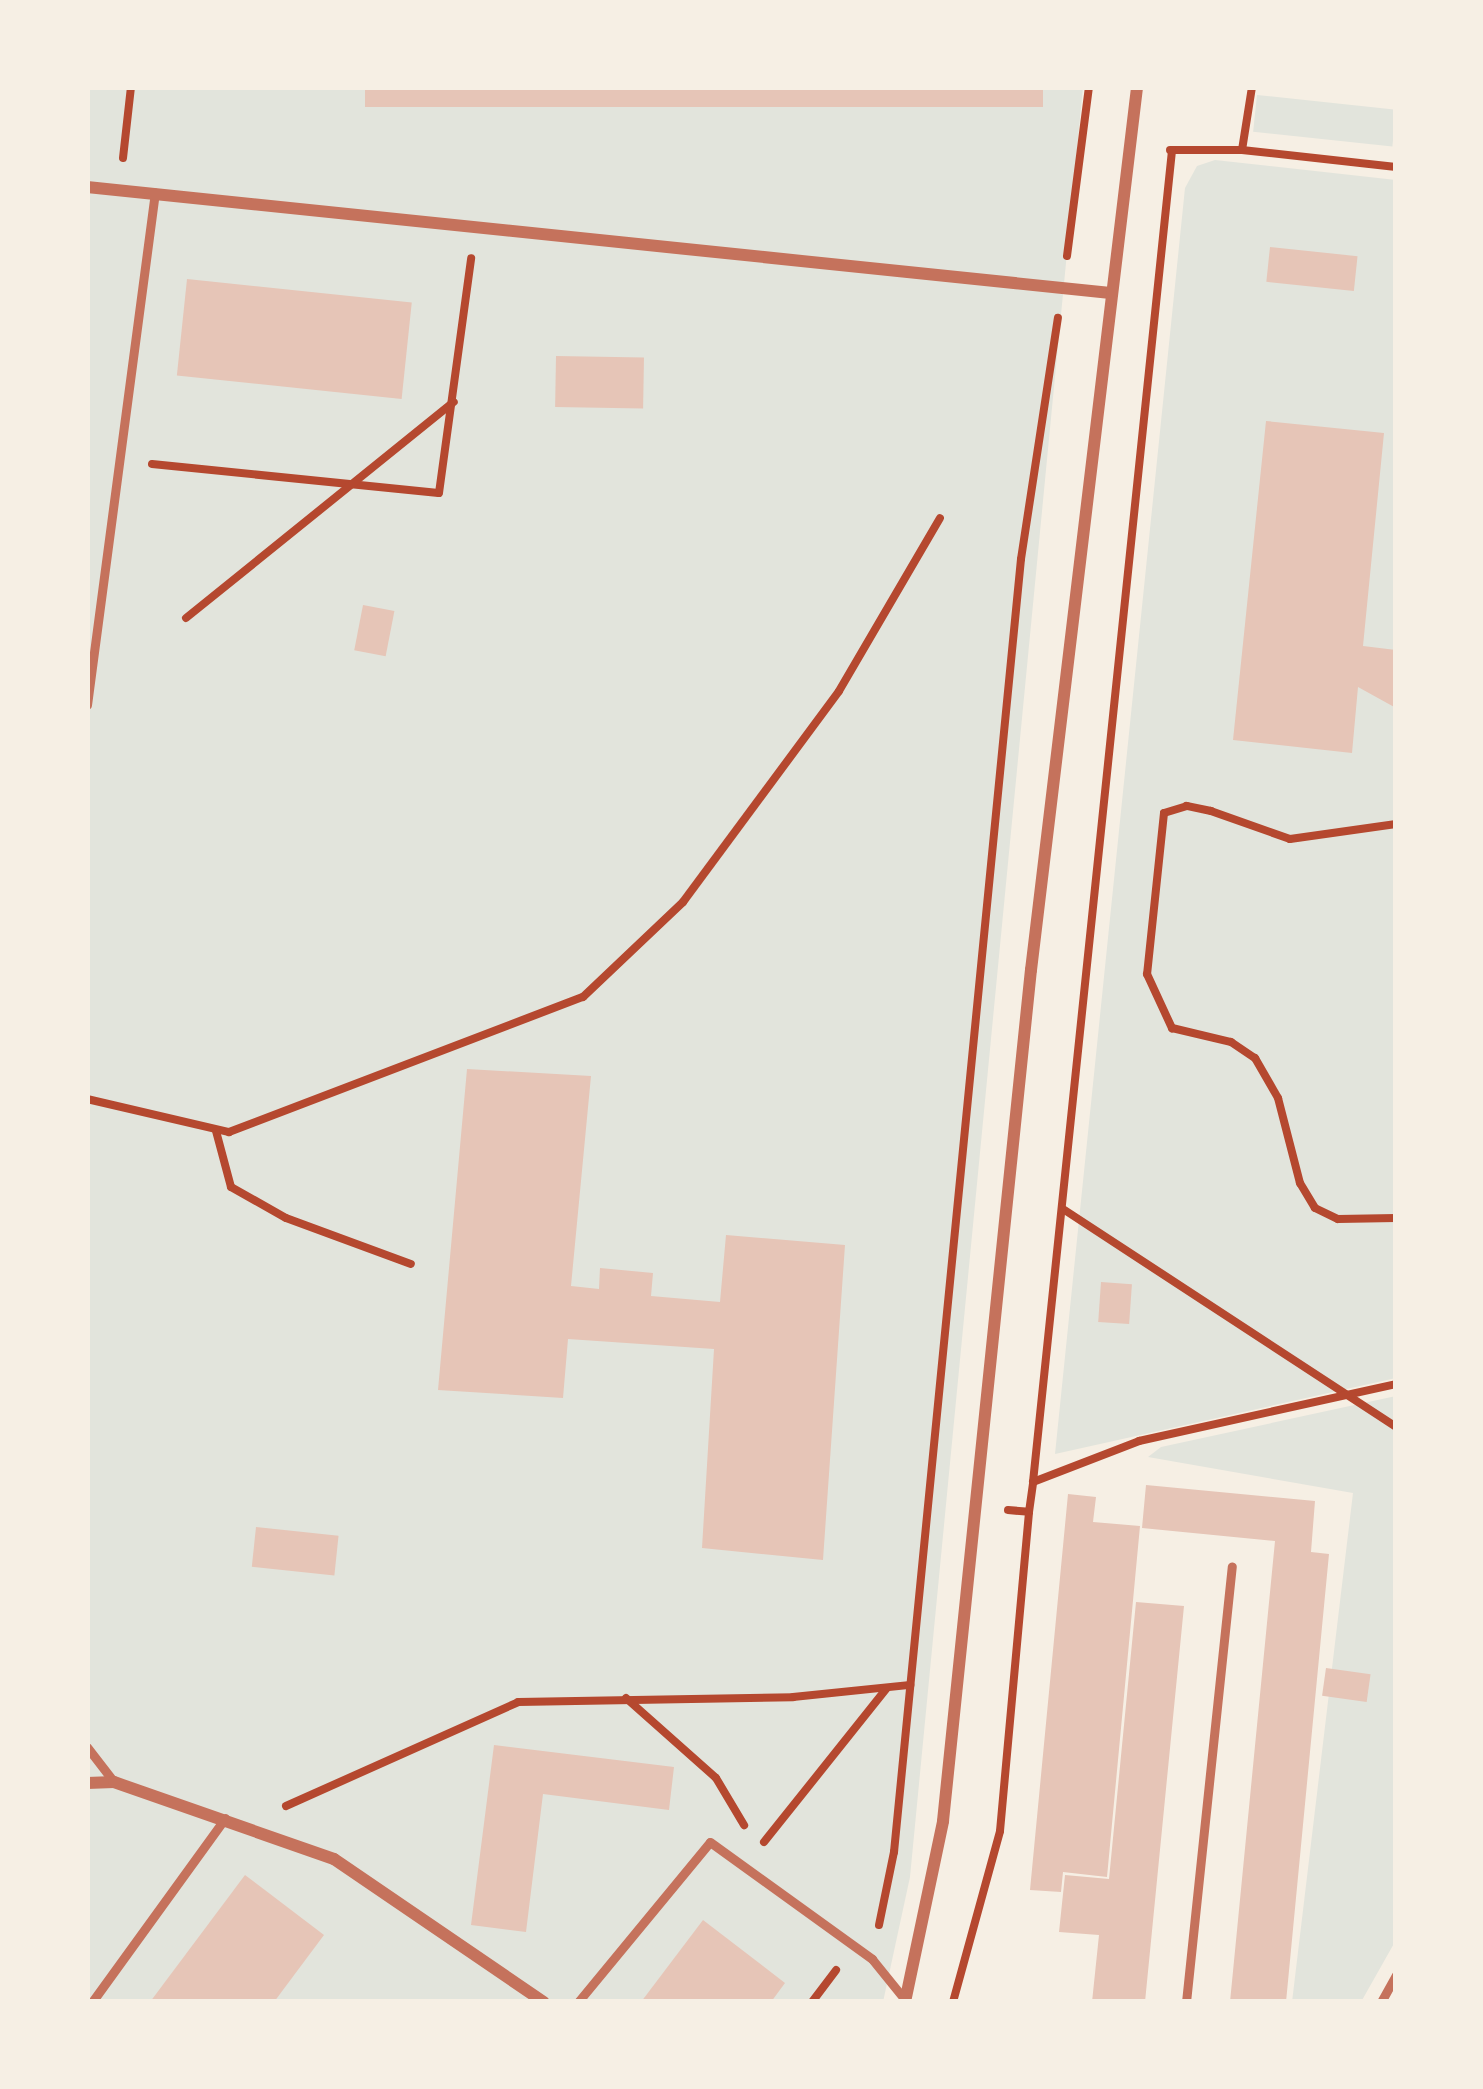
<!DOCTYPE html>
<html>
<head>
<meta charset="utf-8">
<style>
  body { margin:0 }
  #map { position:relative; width:1483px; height:2089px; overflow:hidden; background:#f6efe4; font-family:"Asap Condensed",sans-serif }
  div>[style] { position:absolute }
  .green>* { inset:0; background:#e2e4dc; transform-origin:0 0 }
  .building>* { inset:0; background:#e6c5b7; transform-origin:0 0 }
  .path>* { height:8px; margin:-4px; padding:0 4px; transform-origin:4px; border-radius:4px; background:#b5482f }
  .service>* { height:9px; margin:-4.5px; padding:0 4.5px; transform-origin:4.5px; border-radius:4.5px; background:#c5725c }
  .minor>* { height:12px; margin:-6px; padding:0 6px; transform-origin:6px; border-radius:6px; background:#c5725c }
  span { translate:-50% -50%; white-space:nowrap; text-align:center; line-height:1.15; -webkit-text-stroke:9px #f6efe4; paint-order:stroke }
  .frame { position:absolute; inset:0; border:90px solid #f6efe4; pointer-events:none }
</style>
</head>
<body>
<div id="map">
  <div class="green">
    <i style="clip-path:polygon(87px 87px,1083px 87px,910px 1877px,883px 2002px,87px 2002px)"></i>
    <i style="left:1257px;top:95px;width:140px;height:37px;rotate:6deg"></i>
    <i style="clip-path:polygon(1215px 160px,1396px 180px,1396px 1378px,1055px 1454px,1185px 188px,1197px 166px)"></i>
    <i style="clip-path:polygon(1396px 1396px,1396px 1940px,1361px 2002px,1292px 2002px,1353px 1493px,1148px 1457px,1161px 1447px)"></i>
  </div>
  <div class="building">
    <i style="left:365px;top:87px;width:678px;height:20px"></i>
    <i style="left:1270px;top:247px;width:88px;height:35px;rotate:6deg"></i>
    <i style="left:187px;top:279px;width:226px;height:97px;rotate:6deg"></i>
    <i style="left:556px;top:356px;width:88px;height:51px;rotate:1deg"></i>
    <i style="clip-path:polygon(1266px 421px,1384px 433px,1363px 646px,1396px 650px,1396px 708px,1358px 687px,1352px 753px,1233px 740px)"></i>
    <i style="left:363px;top:605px;width:32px;height:46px;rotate:11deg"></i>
    <i style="clip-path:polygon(467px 1069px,591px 1076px,571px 1286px,599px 1289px,600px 1268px,653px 1273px,651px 1296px,720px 1302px,726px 1235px,845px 1245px,823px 1560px,702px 1548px,714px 1349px,568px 1339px,563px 1398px,438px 1390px)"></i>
    <i style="left:1101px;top:1282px;width:31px;height:40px;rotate:4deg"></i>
    <i style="clip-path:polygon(1146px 1485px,1315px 1501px,1311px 1552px,1329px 1554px,1286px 2002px,1230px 2002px,1275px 1541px,1142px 1528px)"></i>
    <i style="clip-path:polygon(1068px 1494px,1096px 1497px,1093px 1522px,1140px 1526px,1107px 1877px,1063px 1872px,1061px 1892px,1030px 1890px)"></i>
    <i style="left:256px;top:1527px;width:83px;height:40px;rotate:6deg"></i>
    <i style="clip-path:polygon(1136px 1602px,1184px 1606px,1145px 2002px,1092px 2002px,1099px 1935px,1059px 1932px,1065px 1875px,1109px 1879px)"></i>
    <i style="left:1326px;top:1668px;width:45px;height:28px;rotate:8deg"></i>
    <i style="clip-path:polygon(494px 1745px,674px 1767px,669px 1810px,543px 1794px,526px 1932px,471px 1925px)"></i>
    <i style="clip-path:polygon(245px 1875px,324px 1935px,274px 2002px,150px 2002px)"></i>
    <i style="clip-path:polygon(703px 1920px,785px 1983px,771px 2002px,641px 2002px)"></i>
  </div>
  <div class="path">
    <i style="left:1170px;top:150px;width:72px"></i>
    <i style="left:1242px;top:150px;width:64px;rotate:-81deg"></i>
    <i style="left:1242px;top:150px;width:155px;rotate:6.3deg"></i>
    <i style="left:123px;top:158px;width:71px;rotate:-83.6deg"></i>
    <i style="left:1067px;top:256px;width:170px;rotate:-82.6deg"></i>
    <i style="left:152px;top:464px;width:288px;rotate:5.8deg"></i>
    <i style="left:439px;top:493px;width:237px;rotate:-82.2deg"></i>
    <i style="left:186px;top:618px;width:344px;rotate:-38.9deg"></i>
    <i style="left:1396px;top:824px;width:107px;rotate:171.9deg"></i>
    <i style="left:1290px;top:839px;width:84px;rotate:-160.5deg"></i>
    <i style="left:1211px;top:811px;width:25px;rotate:-168deg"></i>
    <i style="left:1187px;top:806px;width:24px;rotate:163deg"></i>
    <i style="left:1164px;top:813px;width:162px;rotate:96deg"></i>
    <i style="left:1147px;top:974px;width:60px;rotate:65.2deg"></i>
    <i style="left:1172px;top:1028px;width:61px;rotate:13.3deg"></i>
    <i style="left:1231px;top:1042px;width:29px;rotate:34deg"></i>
    <i style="left:1255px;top:1058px;width:46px;rotate:60.1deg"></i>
    <i style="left:1278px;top:1098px;width:88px;rotate:75.5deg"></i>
    <i style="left:1300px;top:1183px;width:29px;rotate:59deg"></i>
    <i style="left:1315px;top:1208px;width:25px;rotate:26deg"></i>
    <i style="left:1338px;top:1219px;width:58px;rotate:-1deg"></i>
    <i style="left:87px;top:1099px;width:146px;rotate:13.1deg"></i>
    <i style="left:229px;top:1132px;width:379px;rotate:-20.9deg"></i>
    <i style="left:583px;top:997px;width:138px;rotate:-43.5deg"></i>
    <i style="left:683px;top:902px;width:262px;rotate:-53.5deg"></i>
    <i style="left:839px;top:691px;width:200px;rotate:-59.7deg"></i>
    <i style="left:216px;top:1131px;width:58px;rotate:75deg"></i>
    <i style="left:231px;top:1187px;width:63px;rotate:29.4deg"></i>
    <i style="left:286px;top:1218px;width:133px;rotate:20.2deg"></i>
    <i style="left:1063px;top:1209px;width:398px;rotate:33.2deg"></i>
    <i style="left:1033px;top:1482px;width:114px;rotate:-21.1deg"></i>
    <i style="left:1139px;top:1441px;width:263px;rotate:-12.5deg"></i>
    <i style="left:1008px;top:1510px;width:21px;rotate:5deg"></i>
    <i style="left:1029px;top:1512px;width:30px;rotate:-82deg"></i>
    <i style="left:1033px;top:1482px;width:1339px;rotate:-84.04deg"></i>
    <i style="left:626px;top:1698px;width:120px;rotate:41.6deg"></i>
    <i style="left:716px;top:1778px;width:55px;rotate:59.2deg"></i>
    <i style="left:286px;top:1806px;width:254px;rotate:-24.1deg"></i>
    <i style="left:518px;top:1702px;width:275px;rotate:-1deg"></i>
    <i style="left:793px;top:1697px;width:118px;rotate:-5.9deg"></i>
    <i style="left:764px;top:1842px;width:196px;rotate:-51.4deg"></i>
    <i style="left:879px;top:1925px;width:75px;rotate:-78.4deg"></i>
    <i style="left:894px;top:1852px;width:1299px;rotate:-84.39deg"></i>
    <i style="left:1021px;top:559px;width:244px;rotate:-81.3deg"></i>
    <i style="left:812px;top:2002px;width:40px;rotate:-53deg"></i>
    <i style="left:953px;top:2002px;width:177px;rotate:-74.6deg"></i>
    <i style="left:1000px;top:1831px;width:320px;rotate:-84.8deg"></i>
  </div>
  <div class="service">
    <i style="left:87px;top:705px;width:517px;rotate:-82.45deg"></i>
    <i style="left:87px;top:1747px;width:44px;rotate:52.4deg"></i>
    <i style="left:92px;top:2002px;width:227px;rotate:-54.1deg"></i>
    <i style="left:578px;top:2002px;width:207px;rotate:-50.5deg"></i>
    <i style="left:710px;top:1842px;width:200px;rotate:35.8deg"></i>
    <i style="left:872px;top:1959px;width:54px;rotate:51deg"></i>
    <i style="left:1186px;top:2002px;width:438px;rotate:-84deg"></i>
    <i style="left:1381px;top:2002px;width:31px;rotate:-61deg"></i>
  </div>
  <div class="minor">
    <i style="left:87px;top:187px;width:1029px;rotate:5.91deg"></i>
    <i style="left:87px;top:1783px;width:27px;rotate:-2deg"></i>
    <i style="left:114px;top:1782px;width:233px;rotate:19.3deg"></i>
    <i style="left:334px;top:1859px;width:254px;rotate:34.3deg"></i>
    <i style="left:905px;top:2002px;width:185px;rotate:-78.1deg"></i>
    <i style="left:943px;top:1821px;width:856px;rotate:-84.1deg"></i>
    <i style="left:1031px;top:970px;width:889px;rotate:-83.15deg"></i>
  </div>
  <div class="frame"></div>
</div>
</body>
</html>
